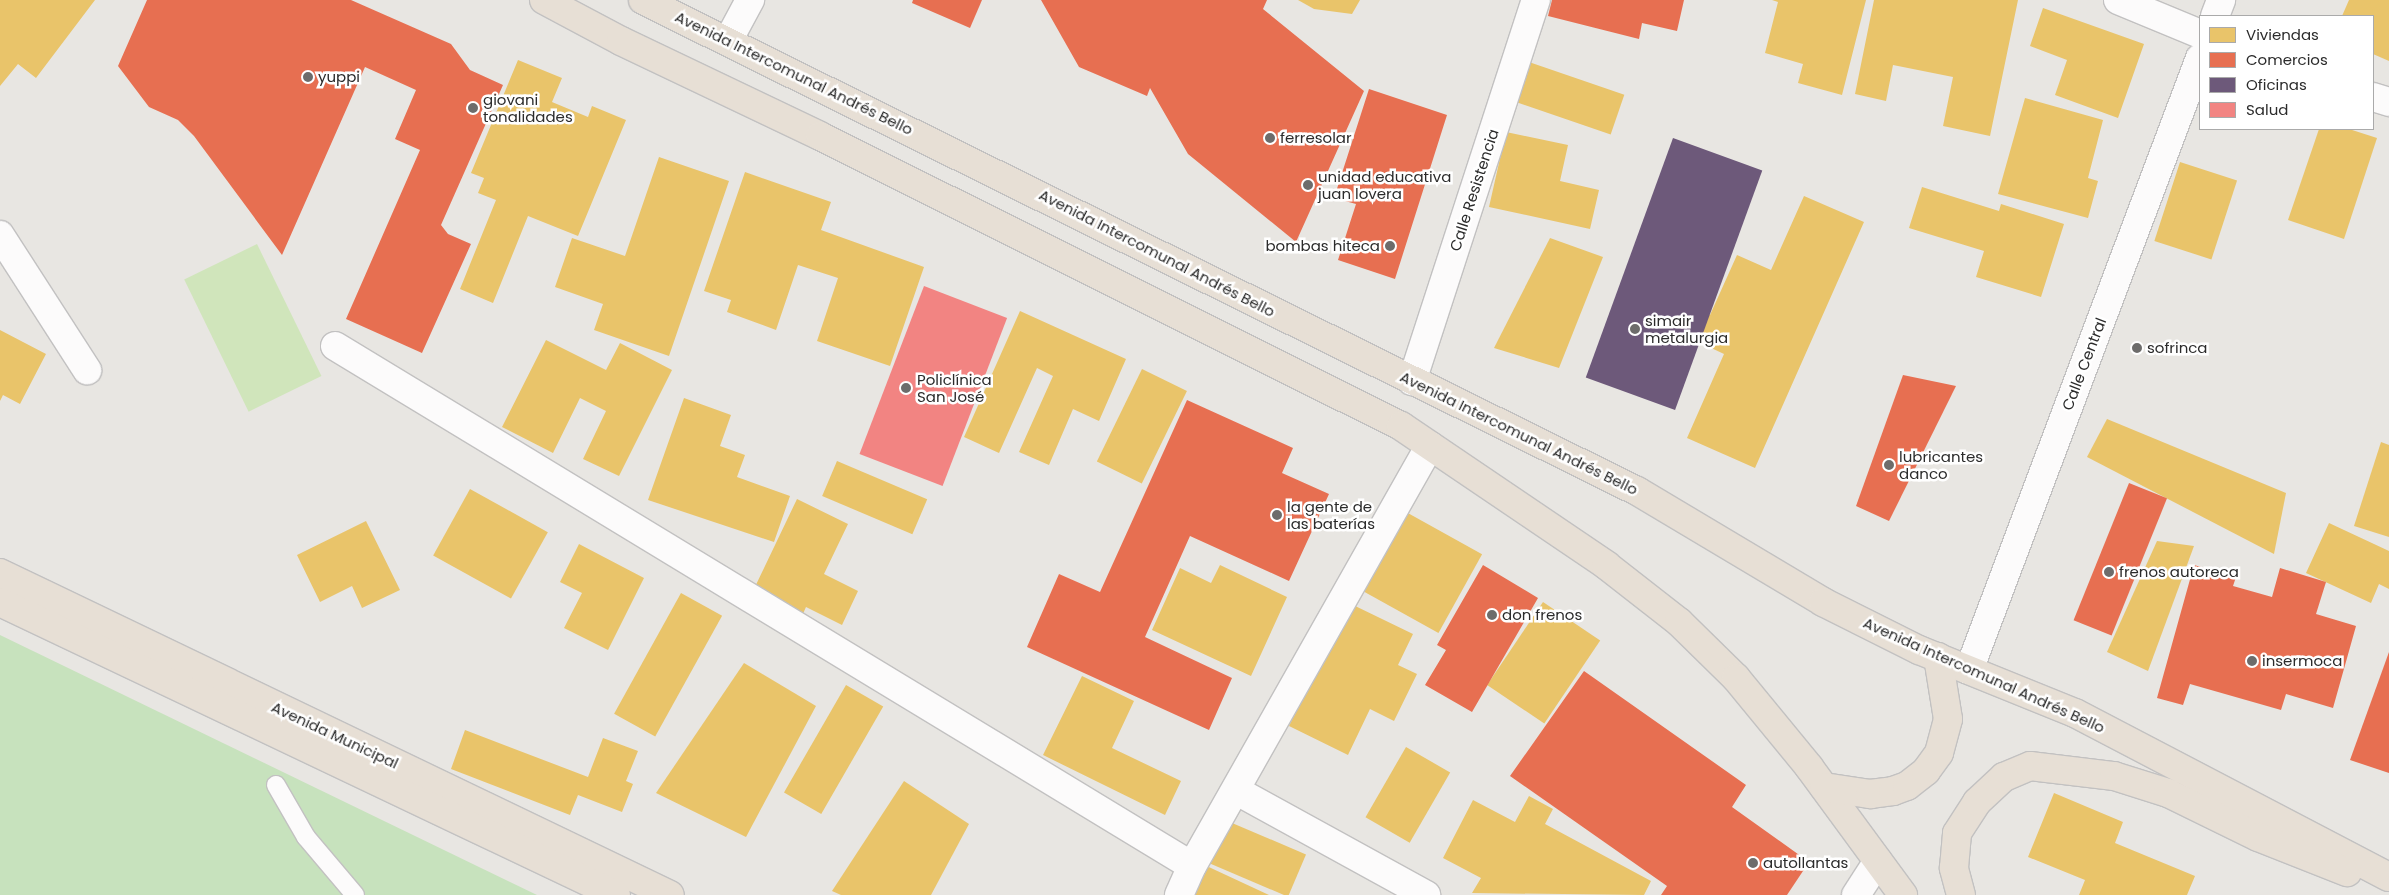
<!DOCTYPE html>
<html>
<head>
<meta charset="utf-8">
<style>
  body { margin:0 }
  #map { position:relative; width:2389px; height:895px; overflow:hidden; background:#e8e6e2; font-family:Poppins,sans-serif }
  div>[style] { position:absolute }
  .green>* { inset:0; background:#c7e2bd }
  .pitch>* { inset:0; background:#d0e5bb; transform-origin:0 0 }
  .homes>* { inset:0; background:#e9c46a; transform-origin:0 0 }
  .shops>* { inset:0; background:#e76f51; transform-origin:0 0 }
  .offices>* { inset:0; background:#6d597a; transform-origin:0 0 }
  .health>* { inset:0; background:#f28482; transform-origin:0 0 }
  .roads { filter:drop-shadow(1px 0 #c2c1c1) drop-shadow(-1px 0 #c2c1c1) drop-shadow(0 1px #c2c1c1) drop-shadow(0 -1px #c2c1c1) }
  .lane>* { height:18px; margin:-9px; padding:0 9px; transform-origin:9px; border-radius:9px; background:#fcfbfb }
  .street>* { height:28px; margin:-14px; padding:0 14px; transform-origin:14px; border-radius:14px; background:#fcfbfb }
  .highway>* { height:28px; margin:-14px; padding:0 14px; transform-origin:14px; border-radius:14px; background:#e7dfd5 }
  .dots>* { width:14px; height:14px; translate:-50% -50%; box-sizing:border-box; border:2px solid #fff; border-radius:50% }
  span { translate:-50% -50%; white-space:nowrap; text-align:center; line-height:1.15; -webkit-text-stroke:5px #fff; paint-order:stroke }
  .street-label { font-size:15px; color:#2b2b2b }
  .poi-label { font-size:15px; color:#2b2b2b }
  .left { translate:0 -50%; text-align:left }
  .right { translate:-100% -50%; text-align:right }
  .legend { position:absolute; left:2199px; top:15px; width:175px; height:115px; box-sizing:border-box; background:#fff; border:1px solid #aaa; margin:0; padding:6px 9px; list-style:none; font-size:15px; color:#2b2b2b }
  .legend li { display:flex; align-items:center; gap:10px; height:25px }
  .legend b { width:25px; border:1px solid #aaa }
</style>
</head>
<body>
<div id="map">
  <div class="green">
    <i style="clip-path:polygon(0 635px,537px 895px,0 895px)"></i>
  </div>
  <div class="pitch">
    <i style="left:257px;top:244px;width:147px;height:81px;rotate:64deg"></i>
  </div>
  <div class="homes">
    <i style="clip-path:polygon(0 0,95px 0,36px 78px,18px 64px,0 86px)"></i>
    <i style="clip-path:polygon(1298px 0,1360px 0,1352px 14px,1314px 9px)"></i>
    <i style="clip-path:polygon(1772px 0,1866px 0,1842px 95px,1798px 83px,1803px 64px,1765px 53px,1778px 2px)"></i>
    <i style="clip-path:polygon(1874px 0,2018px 0,1990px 136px,1943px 126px,1953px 77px,1893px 65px,1886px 101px,1855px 94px)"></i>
    <i style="clip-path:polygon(2349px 0,2389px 0,2389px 61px,2373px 54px,2373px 16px,2342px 16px)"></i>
    <i style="clip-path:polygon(2043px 8px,2144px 44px,2118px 118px,2055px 95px,2067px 60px,2030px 46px)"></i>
    <i style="clip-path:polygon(518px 60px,562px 78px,552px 102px,588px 117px,592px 106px,626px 120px,578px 236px,528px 216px,493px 303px,460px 289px,496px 200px,478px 193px,484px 178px,471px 173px)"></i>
    <i style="left:1526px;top:61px;width:104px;height:42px;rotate:19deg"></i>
    <i style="clip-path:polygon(2025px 98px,2103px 120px,2088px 178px,2098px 181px,2088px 218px,1998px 194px)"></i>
    <i style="clip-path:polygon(2319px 129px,2349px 129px,2377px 138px,2344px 239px,2288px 220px)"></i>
    <i style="clip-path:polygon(1506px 132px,1568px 145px,1560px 181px,1599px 190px,1590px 229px,1489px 207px)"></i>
    <i style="clip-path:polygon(659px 157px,729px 181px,669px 356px,594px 330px,603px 304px,555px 287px,572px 238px,625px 256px)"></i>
    <i style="left:2180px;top:162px;width:60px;height:83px;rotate:18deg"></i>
    <i style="clip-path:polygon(745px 172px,831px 202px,821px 230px,924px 267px,890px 366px,817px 341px,838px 278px,798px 265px,776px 330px,727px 312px,731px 300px,704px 291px)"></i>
    <i style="clip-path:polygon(1922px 187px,1999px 211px,2001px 204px,2064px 224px,2041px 297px,1976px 277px,1984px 251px,1909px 228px)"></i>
    <i style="clip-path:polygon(1804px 196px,1864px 222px,1755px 468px,1687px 438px,1724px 354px,1690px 338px,1702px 311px,1710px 315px,1737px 255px,1771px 270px)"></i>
    <i style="clip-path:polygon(1550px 238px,1603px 257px,1559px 368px,1494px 348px)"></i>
    <i style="clip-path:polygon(1020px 311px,1126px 359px,1099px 421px,1073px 409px,1049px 465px,1019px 452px,1053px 376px,1037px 368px,999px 453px,964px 437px)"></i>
    <i style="clip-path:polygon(0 330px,46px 354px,20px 404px,3px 395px,0 401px)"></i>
    <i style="clip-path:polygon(546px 340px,606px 370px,620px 343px,672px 370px,619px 476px,583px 459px,606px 411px,580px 398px,553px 453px,502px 427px)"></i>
    <i style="left:1142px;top:369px;width:50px;height:103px;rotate:26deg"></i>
    <i style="clip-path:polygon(684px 398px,731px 415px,720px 446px,745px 455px,737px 477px,790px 496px,774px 542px,648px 500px)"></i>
    <i style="clip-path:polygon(2107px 419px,2286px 493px,2274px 554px,2087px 457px)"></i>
    <i style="clip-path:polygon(2381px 442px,2389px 445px,2389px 537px,2354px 526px)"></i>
    <i style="left:837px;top:461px;width:98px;height:38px;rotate:23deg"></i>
    <i style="left:470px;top:489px;width:89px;height:76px;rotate:29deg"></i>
    <i style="clip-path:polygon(797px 499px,848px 524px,824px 574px,858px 591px,842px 625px,806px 607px,802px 616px,753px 591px)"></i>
    <i style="left:1406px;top:512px;width:87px;height:90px;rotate:29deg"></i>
    <i style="clip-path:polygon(366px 521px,400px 590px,362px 608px,352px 586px,320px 602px,297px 555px)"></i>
    <i style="clip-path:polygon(2329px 523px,2389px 551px,2389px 589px,2379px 584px,2371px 603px,2306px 573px)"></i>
    <i style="clip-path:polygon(2157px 541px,2194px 546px,2148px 671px,2107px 652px)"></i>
    <i style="clip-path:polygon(579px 544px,644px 578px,608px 650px,564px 628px,582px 593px,560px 582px)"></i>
    <i style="clip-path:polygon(1220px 565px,1287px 597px,1251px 676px,1152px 630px,1180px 568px,1211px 583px)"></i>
    <i style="left:681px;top:593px;width:47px;height:138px;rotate:29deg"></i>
    <i style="left:1543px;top:602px;width:69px;height:100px;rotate:34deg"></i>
    <i style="clip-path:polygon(1349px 603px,1413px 634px,1398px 665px,1417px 674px,1394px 721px,1370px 709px,1348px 755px,1289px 726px)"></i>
    <i style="clip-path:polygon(744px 663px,816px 706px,746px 837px,656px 793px)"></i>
    <i style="clip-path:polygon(1082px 676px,1134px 701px,1112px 748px,1181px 781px,1165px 815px,1043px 755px)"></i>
    <i style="left:846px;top:685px;width:43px;height:124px;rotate:30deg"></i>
    <i style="clip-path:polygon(465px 730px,588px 777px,603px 738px,638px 751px,626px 781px,633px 784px,622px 812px,578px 795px,570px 815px,451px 769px)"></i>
    <i style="left:1406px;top:747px;width:51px;height:81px;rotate:30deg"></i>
    <i style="clip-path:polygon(904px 781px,969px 824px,931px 895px,841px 895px,832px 891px)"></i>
    <i style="clip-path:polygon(2054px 793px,2123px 822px,2115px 843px,2195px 876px,2187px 895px,2079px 895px,2085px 880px,2028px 857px)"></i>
    <i style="clip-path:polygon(1529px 796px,1553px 809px,1545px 824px,1651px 881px,1644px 895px,1472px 893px,1481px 878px,1443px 858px,1473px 800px,1515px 822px)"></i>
    <i style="left:1225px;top:820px;width:88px;height:46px;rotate:23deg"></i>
    <i style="clip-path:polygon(1198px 862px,1269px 895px,1182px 895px)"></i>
  </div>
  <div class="shops">
    <i style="clip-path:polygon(147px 0,351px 0,451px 44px,470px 70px,503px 85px,441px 225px,448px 234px,471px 244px,422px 353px,346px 319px,420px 150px,395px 139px,416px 90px,365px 67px,282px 255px,194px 136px,178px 120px,149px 107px,118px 66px)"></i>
    <i style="clip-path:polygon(913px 0,982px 0,970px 28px,912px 3px)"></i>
    <i style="clip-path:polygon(1041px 0,1267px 0,1263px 9px,1364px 91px,1296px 242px,1188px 154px,1150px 88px,1147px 96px,1079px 67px)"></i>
    <i style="clip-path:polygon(1552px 0,1684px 0,1677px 31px,1642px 23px,1639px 39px,1548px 16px)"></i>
    <i style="clip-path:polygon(1369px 89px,1447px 115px,1395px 279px,1338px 260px,1356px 204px,1334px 198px)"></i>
    <i style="clip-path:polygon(1903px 375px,1956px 386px,1889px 521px,1856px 506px)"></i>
    <i style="clip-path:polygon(1187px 400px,1293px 448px,1282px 473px,1329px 494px,1289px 581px,1190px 536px,1145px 637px,1232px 678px,1209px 730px,1027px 647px,1059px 574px,1100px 592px)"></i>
    <i style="left:2129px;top:483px;width:41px;height:148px;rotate:22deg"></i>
    <i style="clip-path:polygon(1483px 565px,1538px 598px,1472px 712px,1425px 685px,1446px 650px,1437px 645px)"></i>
    <i style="clip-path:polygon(2194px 565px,2236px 577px,2233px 586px,2272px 597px,2280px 568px,2326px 582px,2316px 614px,2356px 626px,2333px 708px,2286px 694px,2281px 710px,2190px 684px,2183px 705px,2157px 698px)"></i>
    <i style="clip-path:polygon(2389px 652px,2389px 773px,2350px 760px)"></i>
    <i style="clip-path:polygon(1584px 671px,1746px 785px,1732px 807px,1809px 862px,1787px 895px,1661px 895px,1667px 886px,1510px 776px)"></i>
  </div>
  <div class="offices">
    <i style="left:1673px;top:138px;width:95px;height:255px;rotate:20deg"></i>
  </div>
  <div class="health">
    <i style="left:924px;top:286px;width:89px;height:180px;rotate:21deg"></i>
  </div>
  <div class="roads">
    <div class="lane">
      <i style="left:276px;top:785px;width:60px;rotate:60deg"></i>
      <i style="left:306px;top:837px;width:76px;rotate:49.8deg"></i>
    </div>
    <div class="street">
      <i style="left:2118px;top:0;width:89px;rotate:22.5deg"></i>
      <i style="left:2215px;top:16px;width:17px;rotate:-69deg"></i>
      <i style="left:728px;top:41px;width:47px;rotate:-61.8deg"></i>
      <i style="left:2373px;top:97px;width:17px;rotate:17deg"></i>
      <i style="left:0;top:235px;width:161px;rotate:57.2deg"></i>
      <i style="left:335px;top:346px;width:1002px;rotate:31.25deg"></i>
      <i style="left:1412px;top:381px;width:401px;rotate:-72deg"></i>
      <i style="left:1969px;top:670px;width:654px;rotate:-69.32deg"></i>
      <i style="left:1237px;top:791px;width:216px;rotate:28.8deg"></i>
      <i style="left:1179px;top:895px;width:32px;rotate:-66deg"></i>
      <i style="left:1192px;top:866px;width:483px;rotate:-60.5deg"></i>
      <i style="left:1856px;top:895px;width:40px;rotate:-57.1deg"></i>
    </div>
    <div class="highway">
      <i style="left:544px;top:0;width:87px;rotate:28deg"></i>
      <i style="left:621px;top:41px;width:221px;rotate:25.5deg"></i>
      <i style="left:820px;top:136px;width:649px;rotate:26.53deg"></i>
      <i style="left:1401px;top:426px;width:248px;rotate:34.1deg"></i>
      <i style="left:1606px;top:565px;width:93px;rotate:38deg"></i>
      <i style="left:1679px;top:622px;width:80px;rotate:44.5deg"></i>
      <i style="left:1736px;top:678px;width:115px;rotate:50.6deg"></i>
      <i style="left:1809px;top:767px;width:159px;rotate:53.7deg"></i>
      <i style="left:643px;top:0;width:1109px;rotate:26.29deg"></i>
      <i style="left:1637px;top:491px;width:217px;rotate:30.8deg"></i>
      <i style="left:1823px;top:602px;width:107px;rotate:26.6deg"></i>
      <i style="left:1919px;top:650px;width:168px;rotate:22deg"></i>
      <i style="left:2075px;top:713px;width:354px;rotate:27.6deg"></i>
      <i style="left:0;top:573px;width:743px;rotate:25.67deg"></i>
      <i style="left:0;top:602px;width:682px;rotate:25.44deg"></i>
      <i style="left:1824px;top:787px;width:47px;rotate:8.7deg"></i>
      <i style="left:1870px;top:794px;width:23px;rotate:-7deg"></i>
      <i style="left:1893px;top:791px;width:15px;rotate:-20deg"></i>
      <i style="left:1907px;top:786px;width:24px;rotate:-38deg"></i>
      <i style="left:1926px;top:771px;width:22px;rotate:-54deg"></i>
      <i style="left:1939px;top:753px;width:35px;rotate:-75deg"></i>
      <i style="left:1948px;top:719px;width:63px;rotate:-99.2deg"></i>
      <i style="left:1961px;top:895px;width:28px;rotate:-105deg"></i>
      <i style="left:1954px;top:868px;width:35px;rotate:-85deg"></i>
      <i style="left:1957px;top:833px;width:37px;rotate:-57deg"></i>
      <i style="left:1977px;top:802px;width:37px;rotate:-43deg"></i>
      <i style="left:2004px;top:777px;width:28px;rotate:-23deg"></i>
      <i style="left:2030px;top:766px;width:85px;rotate:6.8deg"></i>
      <i style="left:2114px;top:776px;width:57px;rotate:17.5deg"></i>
      <i style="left:2168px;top:793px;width:100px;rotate:26.1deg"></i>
      <i style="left:2258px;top:837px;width:96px;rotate:21.5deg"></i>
    </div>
  </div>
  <div class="dots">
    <i style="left:308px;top:77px;background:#6d6c6b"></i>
    <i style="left:473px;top:108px;background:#6d6c6b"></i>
    <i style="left:1270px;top:138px;background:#6d6c6b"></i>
    <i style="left:1308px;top:185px;background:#6d6c6b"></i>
    <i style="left:1390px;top:246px;background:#6d6c6b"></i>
    <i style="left:1635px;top:329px;background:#6d6c6b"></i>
    <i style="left:2137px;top:348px;background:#6d6c6b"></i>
    <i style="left:906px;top:388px;background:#6d6c6b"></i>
    <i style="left:1889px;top:465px;background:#6d6c6b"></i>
    <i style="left:1277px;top:515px;background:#6d6c6b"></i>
    <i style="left:2109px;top:572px;background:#6d6c6b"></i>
    <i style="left:1492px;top:615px;background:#6d6c6b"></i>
    <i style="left:2252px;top:661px;background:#6d6c6b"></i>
    <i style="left:1753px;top:863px;background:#6d6c6b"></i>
  </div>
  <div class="street-label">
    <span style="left:794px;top:73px;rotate:26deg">Avenida Intercomunal Andrés Bello</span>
    <span style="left:1474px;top:190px;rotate:-72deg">Calle Resistencia</span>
    <span style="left:1157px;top:253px;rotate:27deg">Avenida Intercomunal Andrés Bello</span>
    <span style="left:2084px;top:364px;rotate:-69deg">Calle Central</span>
    <span style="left:1519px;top:433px;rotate:26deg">Avenida Intercomunal Andrés Bello</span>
    <span style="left:1984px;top:675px;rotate:24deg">Avenida Intercomunal Andrés Bello</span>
    <span style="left:335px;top:735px;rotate:25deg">Avenida Municipal</span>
  </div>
  <div class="poi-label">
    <span class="left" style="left:318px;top:77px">yuppi</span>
    <span class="left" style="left:483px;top:108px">giovani<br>tonalidades</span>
    <span class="left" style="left:1280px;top:138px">ferresolar</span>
    <span class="left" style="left:1318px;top:185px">unidad educativa<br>juan lovera</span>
    <span class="right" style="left:1380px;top:246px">bombas hiteca</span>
    <span class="left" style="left:1645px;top:329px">simair<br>metalurgia</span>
    <span class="left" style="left:2147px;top:348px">sofrinca</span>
    <span class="left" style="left:917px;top:388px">Policlínica<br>San José</span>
    <span class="left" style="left:1899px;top:465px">lubricantes<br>danco</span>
    <span class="left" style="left:1287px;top:515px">la gente de<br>las baterías</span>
    <span class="left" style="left:2119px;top:572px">frenos autoreca</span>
    <span class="left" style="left:1502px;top:615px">don frenos</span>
    <span class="left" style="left:2262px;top:661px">insermoca</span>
    <span class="left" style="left:1763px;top:863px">autollantas</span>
  </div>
  <ul class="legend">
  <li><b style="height:14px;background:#e9c46a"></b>Viviendas</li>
  <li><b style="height:14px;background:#e76f51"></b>Comercios</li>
  <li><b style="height:14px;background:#6d597a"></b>Oficinas</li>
  <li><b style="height:14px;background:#f28482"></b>Salud</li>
  </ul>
</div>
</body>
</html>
